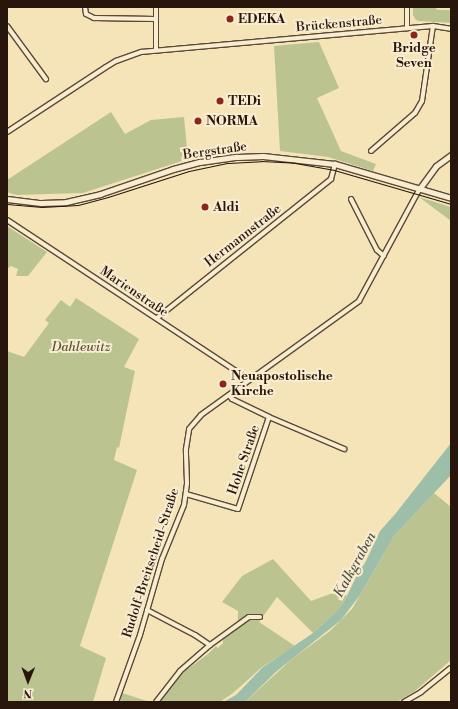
<!DOCTYPE html>
<html>
<head>
<meta charset="utf-8">
<style>
  body { margin:0 }
  #map { position:relative; width:458px; height:709px; overflow:hidden; background:#f5e4b8; font-family:"Libre Bodoni",serif }
  div>[style] { position:absolute }
  .green>* { inset:0; background:#bbc490 }
  .water>* { inset:0; background:#9dbfaa }
  .roads { filter:drop-shadow(1px 0 #5b4936) drop-shadow(-1px 0 #5b4936) drop-shadow(0 1px #5b4936) drop-shadow(0 -1px #5b4936) }
  .minor>* { height:4px; margin:-2px; padding:0 2px; transform-origin:2px; border-radius:2px; background:#f8edd1 }
  .tertiary>* { height:5px; margin:-2.5px; padding:0 2.5px; transform-origin:2.5px; border-radius:2.5px; background:#f8edd1 }
  .tram>* { height:1px; margin:-0.5px; padding:0 0.5px; transform-origin:0.5px; border-radius:0.5px; background:#28150b }
  .dots>* { width:11px; height:11px; translate:-50% -50%; box-sizing:border-box; border:2px solid #f8edd1; border-radius:50% }
  span { translate:-50% -50%; white-space:nowrap; text-align:center; line-height:1.15; -webkit-text-stroke:4px #f8edd1; paint-order:stroke }
  .poi-label { font-size:13px; color:#28150b; font-weight:700 }
  .left { translate:0 -50%; text-align:left }
  .street-label { font-size:13px; color:#28150b }
  .park-label { font-size:13px; color:#5b523a; font-style:italic }
  .water-label { font-size:14px; color:#515043; font-style:italic }
  .frame { position:absolute; inset:0; border:8px solid #28150b; pointer-events:none }
  .north { position:absolute; left:8px; top:661px; width:40px; height:40px; -webkit-text-stroke:3px #f8edd1; paint-order:stroke; rotate:181deg; font-size:11px; font-weight:700; line-height:16px; text-align:center; color:#28150b }
  .north::after { content:''; display:block; margin:auto; width:14px; height:18px; background:#28150b; clip-path:polygon(50% 0,100% 100%,50% 72%,0 100%) }
</style>
</head>
<body>
<div id="map">
  <div class="green">
    <i style="clip-path:polygon(413px 7px,434px 7px,438px 10px,451px 10px,451px 23px,419px 21px,416px 20px,413px 15px)"></i>
    <i style="clip-path:polygon(319px 42px,339px 88px,317px 98px,341px 151px,376px 164px,373px 171px,328px 157px,280px 151px,274px 46px)"></i>
    <i style="clip-path:polygon(111px 112px,125px 134px,151px 120px,184px 117px,188px 159px,83px 193px,16px 195px,7px 192px,7px 180px)"></i>
    <i style="clip-path:polygon(419px 197px,451px 207px,451px 221px)"></i>
    <i style="clip-path:polygon(7px 226px,47px 252px,28px 276px,16px 276px,18px 269px,11px 266px,7px 269px)"></i>
    <i style="clip-path:polygon(76px 298px,139px 339px,124px 367px,135px 371px,119px 448px,117px 447px,114px 460px,137px 470px,80px 646px,106px 658px,93px 702px,7px 702px,7px 351px,24px 357px,49px 323px,45px 320px,61px 300px,70px 307px)"></i>
    <i style="clip-path:polygon(434px 493px,451px 507px,451px 660px,415px 691px,397px 702px,245px 702px,292px 659px,330px 631px,352px 609px,394px 536px)"></i>
    <i style="clip-path:polygon(273px 559px,311px 601px,333px 593px,347px 595px,345px 600px,338px 610px,313px 633px,277px 597px,259px 622px,295px 646px,262px 667px,233px 693px,220px 702px,158px 702px,172px 683px,185px 671px,208px 654px,216px 646px,218px 648px,223px 643px,223px 638px,238px 628px,238px 611px,222px 602px,242px 576px)"></i>
    <i style="clip-path:polygon(122px 693px,150px 702px,120px 702px)"></i>
  </div>
  <div class="water">
    <i style="clip-path:polygon(451px 443px,451px 475px,394px 536px,360px 595px,341px 620px,277px 671px,247px 700px,245px 702px,223px 702px,236px 695px,263px 667px,313px 633px,338px 610px,345px 600px,358px 573px,365px 563px,380px 531px,396px 513px)"></i>
  </div>
  <div class="roads">
    <div class="minor">
      <i style="left:85px;top:7px;width:7px;rotate:82deg"></i>
      <i style="left:86px;top:14px;width:9px;rotate:27deg"></i>
      <i style="left:94px;top:18px;width:61px;rotate:0.9deg"></i>
      <i style="left:156px;top:7px;width:43px;rotate:90deg"></i>
      <i style="left:7px;top:26px;width:66px;rotate:53.7deg"></i>
      <i style="left:407px;top:28px;width:21px;rotate:-90deg"></i>
      <i style="left:7px;top:132px;width:118px;rotate:-33.3deg"></i>
      <i style="left:106px;top:67px;width:12px;rotate:-31deg"></i>
      <i style="left:116px;top:61px;width:27px;rotate:-20deg"></i>
      <i style="left:141px;top:52px;width:293px;rotate:-5.1deg"></i>
      <i style="left:433px;top:26px;width:18px;rotate:9deg"></i>
      <i style="left:371px;top:151px;width:58px;rotate:-40.8deg"></i>
      <i style="left:415px;top:113px;width:14px;rotate:-60deg"></i>
      <i style="left:422px;top:101px;width:76px;rotate:-81.7deg"></i>
      <i style="left:351px;top:199px;width:57px;rotate:63deg"></i>
      <i style="left:377px;top:250px;width:9px;rotate:41deg"></i>
      <i style="left:7px;top:220px;width:284px;rotate:33.4deg"></i>
      <i style="left:244px;top:376px;width:6px;rotate:51deg"></i>
      <i style="left:157px;top:318px;width:223px;rotate:-38.6deg"></i>
      <i style="left:331px;top:179px;width:16px;rotate:-75deg"></i>
      <i style="left:229px;top:395px;width:5px;rotate:53deg"></i>
      <i style="left:232px;top:399px;width:41px;rotate:25.9deg"></i>
      <i style="left:269px;top:417px;width:82px;rotate:23.1deg"></i>
      <i style="left:186px;top:494px;width:54px;rotate:16.1deg"></i>
      <i style="left:238px;top:509px;width:97px;rotate:-71.4deg"></i>
      <i style="left:147px;top:610px;width:54px;rotate:27.5deg"></i>
      <i style="left:195px;top:635px;width:18px;rotate:34deg"></i>
      <i style="left:116px;top:702px;width:71px;rotate:-70.3deg"></i>
      <i style="left:140px;top:635px;width:79px;rotate:-73.9deg"></i>
      <i style="left:162px;top:559px;width:58px;rotate:-67.8deg"></i>
      <i style="left:184px;top:505px;width:22px;rotate:-82deg"></i>
      <i style="left:187px;top:483px;width:34px;rotate:-92deg"></i>
      <i style="left:186px;top:449px;width:20px;rotate:-81deg"></i>
      <i style="left:189px;top:429px;width:18px;rotate:-49deg"></i>
      <i style="left:201px;top:415px;width:195px;rotate:-35.8deg"></i>
      <i style="left:359px;top:301px;width:128px;rotate:-61.6deg"></i>
      <i style="left:156px;top:702px;width:39px;rotate:-52deg"></i>
      <i style="left:180px;top:671px;width:40px;rotate:-41deg"></i>
      <i style="left:210px;top:645px;width:48px;rotate:-35.7deg"></i>
      <i style="left:249px;top:617px;width:11px"></i>
      <i style="left:404px;top:702px;width:20px;rotate:-30deg"></i>
      <i style="left:421px;top:692px;width:38px;rotate:-39deg"></i>
    </div>
    <div class="tertiary">
      <i style="left:420px;top:188px;width:27px;rotate:-54deg"></i>
      <i style="left:436px;top:166px;width:19px;rotate:-36deg"></i>
      <i style="left:7px;top:199px;width:34px;rotate:7deg"></i>
      <i style="left:41px;top:203px;width:25px;rotate:-2deg"></i>
      <i style="left:66px;top:202px;width:35px;rotate:-13deg"></i>
      <i style="left:100px;top:194px;width:77px;rotate:-18.9deg"></i>
      <i style="left:173px;top:169px;width:28px;rotate:-15deg"></i>
      <i style="left:200px;top:162px;width:37px;rotate:-8deg"></i>
      <i style="left:237px;top:157px;width:26px;rotate:-2deg"></i>
      <i style="left:263px;top:156px;width:72px;rotate:6.3deg"></i>
      <i style="left:335px;top:164px;width:121px;rotate:16.3deg"></i>
    </div>
  </div>
  <div class="tram">
    <i style="left:7px;top:204px;width:35px;rotate:5deg"></i>
    <i style="left:42px;top:207px;width:36px;rotate:-3deg"></i>
    <i style="left:78px;top:205px;width:31px;rotate:-15deg"></i>
    <i style="left:108px;top:197px;width:85px;rotate:-17.8deg"></i>
    <i style="left:189px;top:171px;width:40px;rotate:-12deg"></i>
    <i style="left:228px;top:163px;width:33px;rotate:-3deg"></i>
    <i style="left:261px;top:161px;width:34px;rotate:3deg"></i>
    <i style="left:295px;top:163px;width:40px;rotate:10deg"></i>
    <i style="left:334px;top:170px;width:122px;rotate:16.2deg"></i>
  </div>
  <div class="dots">
    <i style="left:230px;top:19px;background:#8f2418"></i>
    <i style="left:414px;top:35px;background:#8f2418"></i>
    <i style="left:220px;top:101px;background:#8f2418"></i>
    <i style="left:198px;top:121px;background:#8f2418"></i>
    <i style="left:205px;top:207px;background:#8f2418"></i>
    <i style="left:223px;top:384px;background:#8f2418"></i>
  </div>
  <div class="poi-label">
    <span class="left" style="left:238px;top:19px">EDEKA</span>
    <span style="left:414px;top:56px">Bridge<br>Seven</span>
    <span class="left" style="left:228px;top:101px">TEDi</span>
    <span class="left" style="left:206px;top:121px">NORMA</span>
    <span class="left" style="left:213px;top:207px">Aldi</span>
    <span class="left" style="left:231px;top:384px">Neuapostolische<br>Kirche</span>
  </div>
  <div class="street-label">
    <span style="left:339px;top:24px;rotate:-5deg">Brückenstraße</span>
    <span style="left:215px;top:151px;rotate:-8deg">Bergstraße</span>
    <span style="left:243px;top:236px;rotate:-38deg">Hermannstraße</span>
    <span style="left:134px;top:292px;rotate:34deg">Marienstraße</span>
    <span style="left:244px;top:460px;rotate:-71deg">Hohe Straße</span>
    <span style="left:151px;top:563px;rotate:-72deg">Rudolf-Breitscheid-Straße</span>
  </div>
  <div class="park-label">
    <span style="left:81px;top:347px">Dahlewitz</span>
  </div>
  <div class="water-label">
    <span style="left:355px;top:565px;rotate:-61deg">Kalkgraben</span>
  </div>
  <div class="frame"></div>
  <div class="north">N</div>
</div>
</body>
</html>
